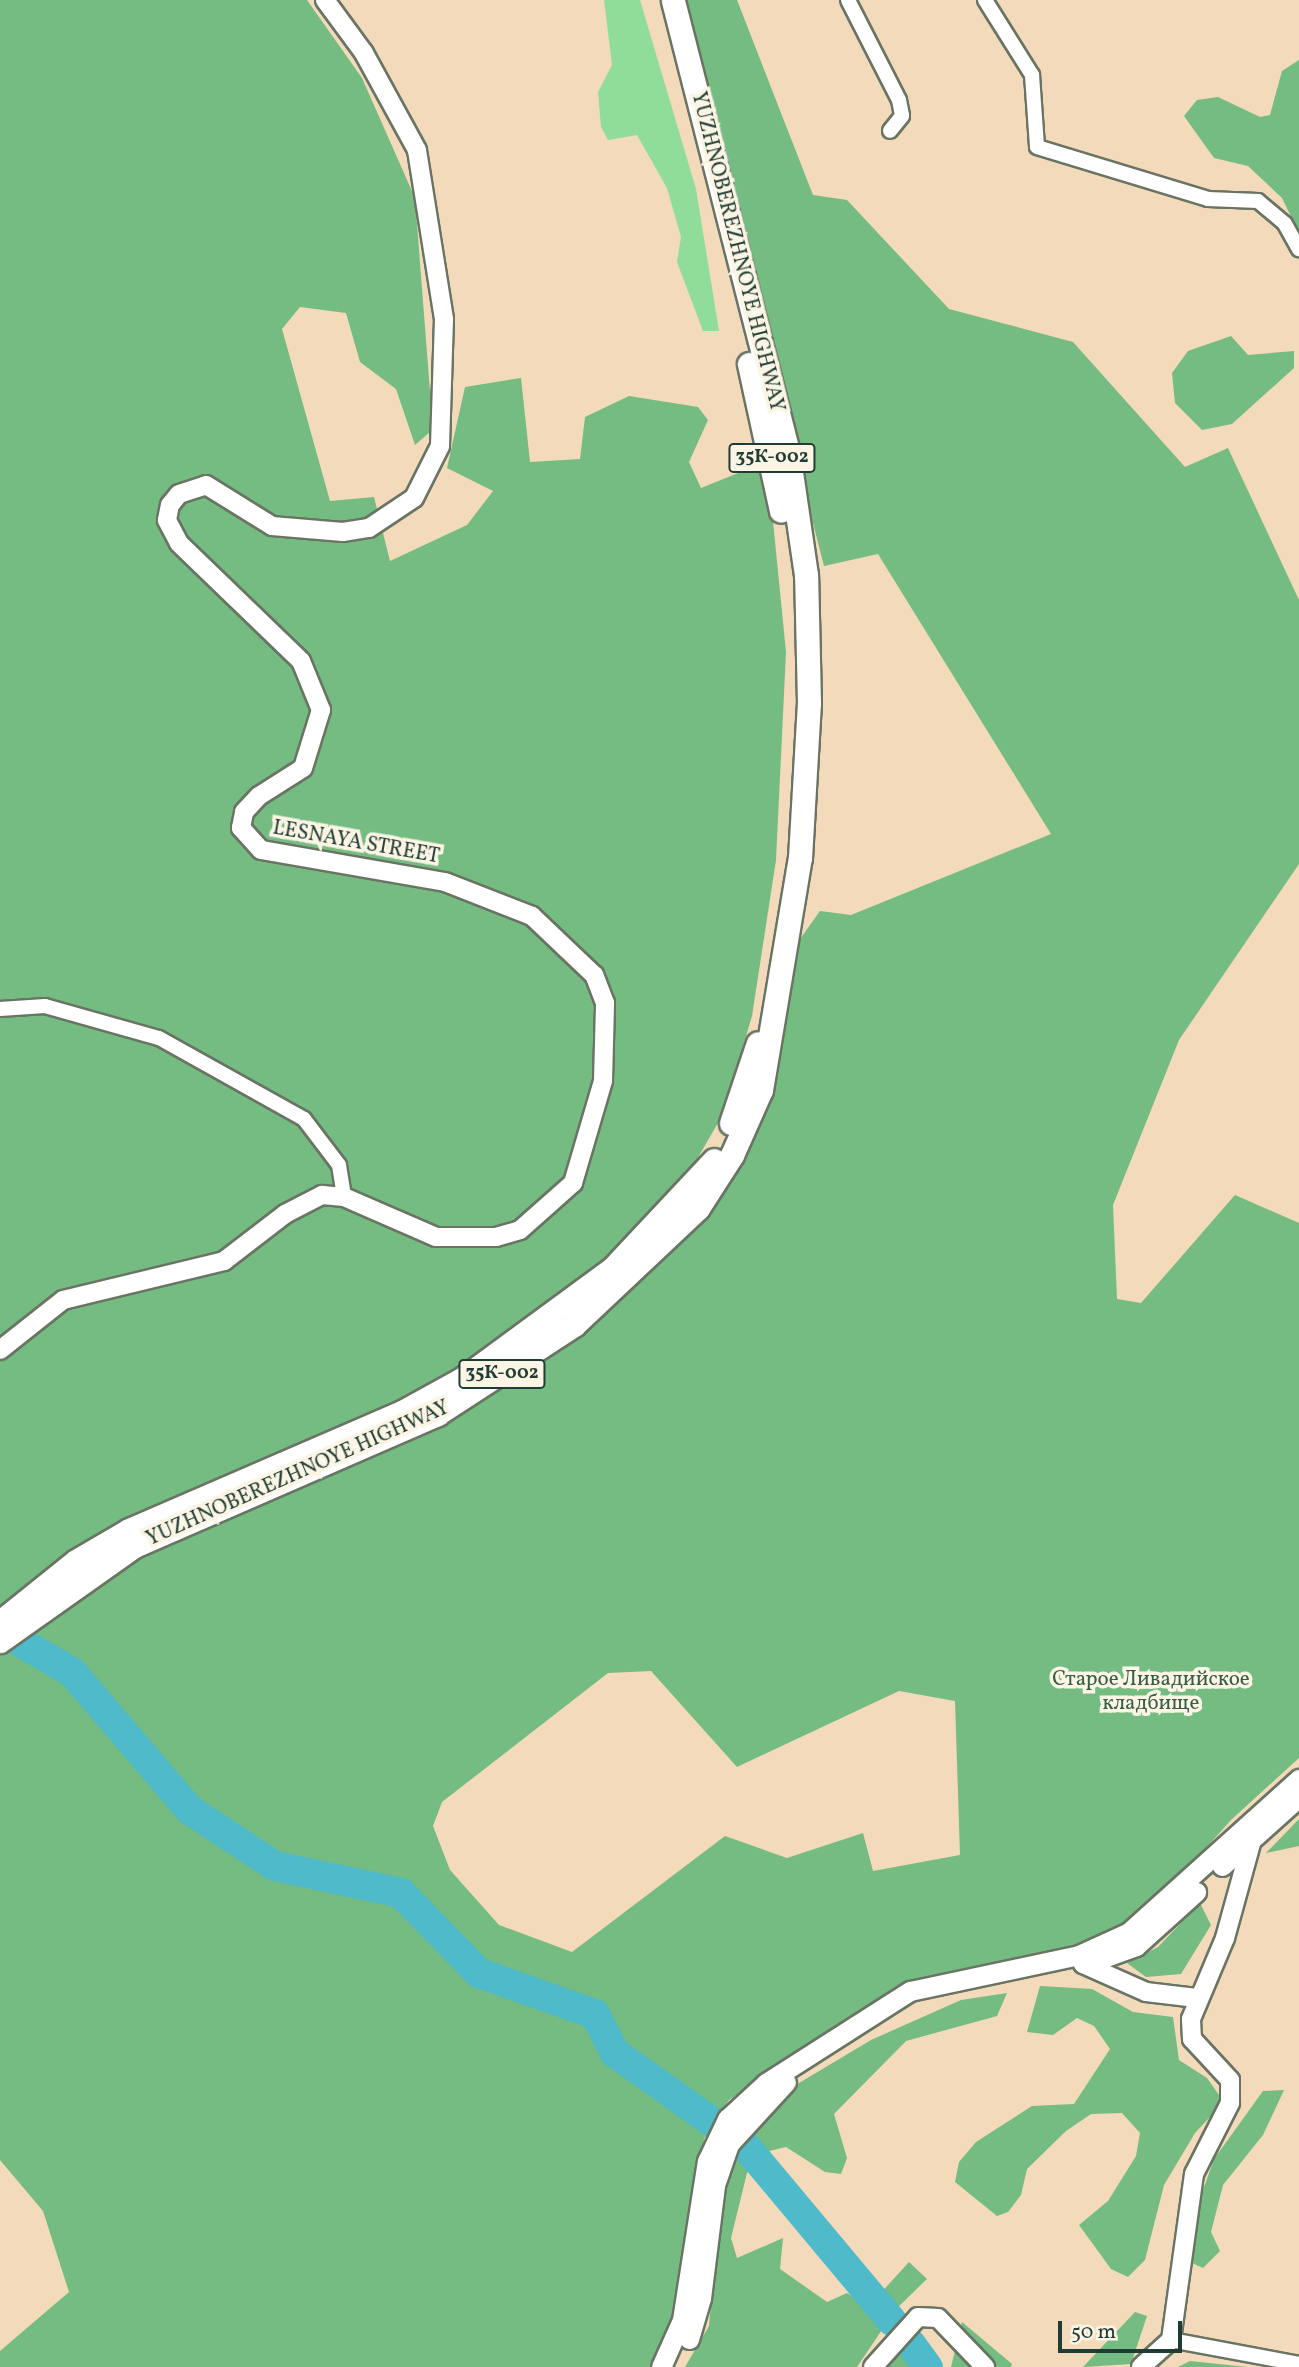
<!DOCTYPE html>
<html>
<head>
<meta charset="utf-8">
<style>
  body { margin:0 }
  #map { position:relative; width:1299px; height:2367px; overflow:hidden; background:#f3daba; font-family:Vollkorn,serif }
  div>[style] { position:absolute }
  .green>* { inset:0; background:#90dc99 }
  .forest>* { inset:0; background:#74bc81 }
  .river>* { height:30px; margin:-15px; padding:0 15px; transform-origin:15px; border-radius:15px; background:#4ebaca }
  .roads { filter:drop-shadow(2px 0 #697463) drop-shadow(-2px 0 #697463) drop-shadow(0 2px #697463) drop-shadow(0 -2px #697463) }
  .minor>* { height:14px; margin:-7px; padding:0 7px; transform-origin:7px; border-radius:7px; background:#fff }
  .tertiary>* { height:18px; margin:-9px; padding:0 9px; transform-origin:9px; border-radius:9px; background:#fff }
  .secondary>* { height:19px; margin:-9.5px; padding:0 9.5px; transform-origin:9.5px; border-radius:9.5px; background:#fff }
  .trunk>* { height:23px; margin:-11.5px; padding:0 11.5px; transform-origin:11.5px; border-radius:11.5px; background:#fff }
  span { translate:-50% -50%; white-space:nowrap; text-align:center; line-height:1.15; -webkit-text-stroke:7px #fcf5e5; paint-order:stroke }
  .shield-label span { padding:2px 5px; background:#fcf5e5; border:2px solid; border-radius:5px; -webkit-text-stroke-width:0 }
  .shield-label { font-size:19px; color:#1f3d34; font-weight:700 }
  .street-label { font-size:21px; color:#1f3d34 }
  .park-label { font-size:21px; color:#365d48 }
  .scale { position:absolute; left:1058px; top:2321px; width:124px; height:32px; box-sizing:border-box; border:4px solid #1f3d34; border-top:0; padding-left:9px; font-size:21px; line-height:24px; white-space:nowrap; color:#1f3d34; -webkit-text-stroke:5px #fcf5e5; paint-order:stroke }
</style>
</head>
<body>
<div id="map">
  <div class="green">
    <i style="clip-path:polygon(604px 0,640px 0,696px 189px,719px 331px,703px 331px,677px 262px,681px 237px,667px 188px,637px 135px,608px 140px,601px 127px,598px 92px,612px 65px)"></i>
  </div>
  <div class="forest">
    <i style="clip-path:polygon(0 0,307px 0,362px 78px,415px 198px,430px 392px,430px 432px,415px 445px,396px 389px,360px 362px,346px 313px,300px 307px,282px 329px,330px 501px,374px 497px,390px 561px,467px 525px,493px 491px,447px 468px,465px 387px,521px 378px,530px 462px,580px 459px,585px 417px,629px 396px,698px 407px,708px 420px,689px 462px,701px 488px,748px 469px,768px 471px,786px 652px,776px 860px,752px 1016px,722px 1116px,682px 1185px,612px 1260px,498px 1346px,400px 1403px,85px 1544px,0 1607px)"></i>
    <i style="clip-path:polygon(evenodd,685px 0,737px 0,813px 195px,847px 200px,949px 309px,1073px 342px,1185px 467px,1228px 448px,1299px 600px,1299px 864px,1179px 1040px,1113px 1205px,1117px 1299px,1141px 1303px,1235px 1195px,1299px 1223px,1299px 1758px,1231px 1820px,1161px 1898px,1111px 1934px,1058px 1953px,906px 1981px,729px 2100px,704px 2139px,671px 2335px,652px 2367px,0 2367px,0 2351px,69px 2292px,43px 2211px,0 2160px,0 1650px,102px 1572px,237px 1509px,680px 1237px,783px 1023px,800px 939px,820px 911px,851px 915px,1051px 834px,878px 554px,824px 566px,707px 110px,685px 0,651px 1671px,737px 1767px,899px 1691px,955px 1701px,960px 1855px,873px 1871px,863px 1833px,787px 1858px,725px 1836px,572px 1952px,499px 1925px,450px 1870px,433px 1826px,442px 1802px,608px 1673px,651px 1671px)"></i>
    <i style="clip-path:polygon(1299px 60px,1299px 233px,1282px 198px,1248px 166px,1214px 158px,1184px 116px,1197px 100px,1218px 97px,1260px 117px,1270px 115px,1282px 71px)"></i>
    <i style="clip-path:polygon(1231px 336px,1248px 355px,1294px 351px,1294px 368px,1232px 424px,1202px 430px,1175px 403px,1172px 373px,1188px 351px)"></i>
    <i style="clip-path:polygon(1299px 1820px,1299px 1846px,1266px 1853px,1298px 1820px)"></i>
    <i style="clip-path:polygon(1200px 1903px,1211px 1925px,1181px 1974px,1146px 1977px,1127px 1963px,1158px 1947px)"></i>
    <i style="clip-path:polygon(1040px 1986px,1092px 1989px,1133px 2012px,1173px 2017px,1179px 2060px,1207px 2078px,1224px 2102px,1195px 2133px,1164px 2185px,1145px 2260px,1128px 2277px,1111px 2269px,1079px 2225px,1108px 2201px,1136px 2156px,1140px 2133px,1122px 2113px,1091px 2114px,1066px 2131px,1027px 2169px,1021px 2195px,1008px 2212px,997px 2216px,955px 2182px,959px 2162px,976px 2142px,1032px 2106px,1074px 2104px,1110px 2049px,1094px 2026px,1077px 2018px,1053px 2035px,1027px 2032px)"></i>
    <i style="clip-path:polygon(1007px 1993px,997px 2016px,906px 2041px,834px 2114px,847px 2158px,841px 2174px,825px 2172px,786px 2147px,761px 2153px,747px 2173px,731px 2238px,737px 2258px,783px 2238px,780px 2269px,827px 2302px,847px 2293px,869px 2306px,909px 2262px,927px 2279px,896px 2309px,857px 2367px,685px 2367px,709px 2326px,723px 2175px,744px 2126px,784px 2092px,871px 2040px,961px 2000px)"></i>
    <i style="clip-path:polygon(1284px 2090px,1263px 2135px,1223px 2185px,1211px 2232px,1220px 2251px,1203px 2268px,1192px 2263px,1186px 2238px,1214px 2159px,1263px 2091px)"></i>
    <i style="clip-path:polygon(1135px 2312px,1147px 2316px,1131px 2364px,1083px 2367px)"></i>
    <i style="clip-path:polygon(962px 2322px,1012px 2364px,1011px 2367px,951px 2367px)"></i>
    <i style="clip-path:polygon(900px 2354px,916px 2363px,919px 2367px,887px 2367px)"></i>
    <i style="clip-path:polygon(1190px 2361px,1247px 2367px,1178px 2367px)"></i>
  </div>
  <div class="river">
    <i style="left:17px;top:1640px;width:64px;rotate:30.2deg"></i>
    <i style="left:72px;top:1672px;width:182px;rotate:49.5deg"></i>
    <i style="left:190px;top:1810px;width:102px;rotate:33.4deg"></i>
    <i style="left:275px;top:1866px;width:129px;rotate:12.1deg"></i>
    <i style="left:401px;top:1893px;width:112px;rotate:45.7deg"></i>
    <i style="left:479px;top:1973px;width:123px;rotate:19.5deg"></i>
    <i style="left:595px;top:2014px;width:44px;rotate:62.9deg"></i>
    <i style="left:615px;top:2053px;width:121px;rotate:35.3deg"></i>
    <i style="left:743px;top:2143px;width:232px;rotate:50.1deg"></i>
    <i style="left:911px;top:2344px;width:29px;rotate:54deg"></i>
  </div>
  <div class="roads">
    <div class="minor">
      <i style="left:848px;top:0;width:112px;rotate:63deg"></i>
      <i style="left:899px;top:100px;width:16px;rotate:79deg"></i>
      <i style="left:902px;top:116px;width:19px;rotate:129deg"></i>
      <i style="left:985px;top:0;width:89px;rotate:57.9deg"></i>
      <i style="left:1032px;top:75px;width:72px;rotate:86deg"></i>
      <i style="left:1037px;top:147px;width:179px;rotate:16.9deg"></i>
      <i style="left:1208px;top:199px;width:50px;rotate:2.3deg"></i>
      <i style="left:1258px;top:201px;width:35px;rotate:40deg"></i>
      <i style="left:1285px;top:224px;width:29px;rotate:61deg"></i>
      <i style="left:0;top:1009px;width:45px;rotate:-3.8deg"></i>
      <i style="left:45px;top:1006px;width:118px;rotate:15.7deg"></i>
      <i style="left:159px;top:1038px;width:166px;rotate:29.2deg"></i>
      <i style="left:304px;top:1119px;width:58px;rotate:52.7deg"></i>
      <i style="left:339px;top:1165px;width:32px;rotate:81deg"></i>
      <i style="left:1171px;top:2340px;width:130px;rotate:10.6deg"></i>
    </div>
    <div class="tertiary">
      <i style="left:0;top:1350px;width:80px;rotate:-38.4deg"></i>
      <i style="left:63px;top:1300px;width:166px;rotate:-13.6deg"></i>
      <i style="left:224px;top:1261px;width:77px;rotate:-37.6deg"></i>
      <i style="left:285px;top:1214px;width:42px;rotate:-27.2deg"></i>
      <i style="left:322px;top:1195px;width:22px;rotate:5deg"></i>
      <i style="left:344px;top:1197px;width:100px;rotate:23.5deg"></i>
      <i style="left:436px;top:1237px;width:60px"></i>
      <i style="left:496px;top:1237px;width:25px;rotate:-16deg"></i>
      <i style="left:520px;top:1230px;width:71px;rotate:-41.6deg"></i>
      <i style="left:573px;top:1183px;width:106px;rotate:-73.6deg"></i>
      <i style="left:603px;top:1081px;width:78px;rotate:-88.5deg"></i>
      <i style="left:605px;top:1003px;width:30px;rotate:-111deg"></i>
      <i style="left:594px;top:975px;width:86px;rotate:-136.4deg"></i>
      <i style="left:532px;top:916px;width:93px;rotate:-158.7deg"></i>
      <i style="left:445px;top:882px;width:187px;rotate:-170.1deg"></i>
      <i style="left:261px;top:850px;width:30px;rotate:-132deg"></i>
      <i style="left:241px;top:828px;width:16px;rotate:-79deg"></i>
      <i style="left:244px;top:812px;width:22px;rotate:-47deg"></i>
      <i style="left:259px;top:796px;width:52px;rotate:-32.5deg"></i>
      <i style="left:303px;top:768px;width:61px;rotate:-72.8deg"></i>
      <i style="left:321px;top:710px;width:53px;rotate:-112.2deg"></i>
      <i style="left:301px;top:661px;width:170px;rotate:-136deg"></i>
      <i style="left:179px;top:543px;width:26px;rotate:-118deg"></i>
      <i style="left:167px;top:520px;width:15px;rotate:-79deg"></i>
      <i style="left:170px;top:505px;width:14px;rotate:-51deg"></i>
      <i style="left:179px;top:494px;width:28px;rotate:-18deg"></i>
      <i style="left:206px;top:485px;width:78px;rotate:31.8deg"></i>
      <i style="left:272px;top:526px;width:71px;rotate:4.8deg"></i>
      <i style="left:343px;top:532px;width:26px;rotate:-9deg"></i>
      <i style="left:369px;top:528px;width:54px;rotate:-33.7deg"></i>
      <i style="left:414px;top:498px;width:58px;rotate:-63.4deg"></i>
      <i style="left:440px;top:446px;width:127px;rotate:-88.2deg"></i>
      <i style="left:444px;top:319px;width:171px;rotate:-99.1deg"></i>
      <i style="left:417px;top:150px;width:111px;rotate:-118.7deg"></i>
      <i style="left:364px;top:53px;width:66px;rotate:-126.3deg"></i>
      <i style="left:1079px;top:1956px;width:9px;rotate:63deg"></i>
      <i style="left:1083px;top:1964px;width:69px;rotate:24deg"></i>
      <i style="left:1146px;top:1992px;width:51px;rotate:6.7deg"></i>
      <i style="left:873px;top:2367px;width:67px;rotate:-48deg"></i>
      <i style="left:918px;top:2317px;width:20px;rotate:3deg"></i>
      <i style="left:938px;top:2318px;width:68px;rotate:46.2deg"></i>
      <i style="left:1141px;top:2367px;width:40px;rotate:-42deg"></i>
      <i style="left:1171px;top:2340px;width:168px;rotate:-82.1deg"></i>
      <i style="left:1194px;top:2174px;width:80px;rotate:-63.1deg"></i>
      <i style="left:1230px;top:2103px;width:23px;rotate:-90deg"></i>
      <i style="left:1230px;top:2080px;width:56px;rotate:-132.8deg"></i>
      <i style="left:1192px;top:2039px;width:20px;rotate:-93deg"></i>
      <i style="left:1191px;top:2019px;width:88px;rotate:-67.2deg"></i>
      <i style="left:1225px;top:1938px;width:106px;rotate:-74.6deg"></i>
    </div>
    <div class="secondary">
      <i style="left:1222px;top:1866px;width:103px;rotate:-41.9deg"></i>
      <i style="left:1089px;top:1963px;width:50px;rotate:-19.9deg"></i>
      <i style="left:1136px;top:1946px;width:81px;rotate:-42deg"></i>
      <i style="left:689px;top:2339px;width:43px;rotate:-73.7deg"></i>
      <i style="left:701px;top:2298px;width:114px;rotate:-82.9deg"></i>
      <i style="left:715px;top:2185px;width:43px;rotate:-71.1deg"></i>
      <i style="left:729px;top:2144px;width:84px;rotate:-47.4deg"></i>
      <i style="left:661px;top:2367px;width:51px;rotate:-65.9deg"></i>
      <i style="left:682px;top:2320px;width:161px;rotate:-81.1deg"></i>
      <i style="left:707px;top:2161px;width:47px;rotate:-64.5deg"></i>
      <i style="left:727px;top:2119px;width:53px;rotate:-42.7deg"></i>
      <i style="left:766px;top:2083px;width:171px;rotate:-32.6deg"></i>
      <i style="left:910px;top:1991px;width:173px;rotate:-12deg"></i>
      <i style="left:1079px;top:1955px;width:55px;rotate:-24.7deg"></i>
      <i style="left:1129px;top:1932px;width:229px;rotate:-42deg"></i>
    </div>
    <div class="trunk">
      <i style="left:749px;top:364px;width:150px;rotate:77.7deg"></i>
      <i style="left:731px;top:1123px;width:84px;rotate:-71.4deg"></i>
      <i style="left:0;top:1622px;width:97px;rotate:-38.8deg"></i>
      <i style="left:76px;top:1561px;width:61px;rotate:-30.3deg"></i>
      <i style="left:129px;top:1530px;width:297px;rotate:-23.4deg"></i>
      <i style="left:402px;top:1412px;width:68px;rotate:-28.8deg"></i>
      <i style="left:462px;top:1379px;width:186px;rotate:-36.3deg"></i>
      <i style="left:612px;top:1269px;width:149px;rotate:-46.9deg"></i>
      <i style="left:0;top:1641px;width:164px;rotate:-35.3deg"></i>
      <i style="left:134px;top:1546px;width:331px;rotate:-23.5deg"></i>
      <i style="left:437px;top:1414px;width:163px;rotate:-33deg"></i>
      <i style="left:574px;top:1325px;width:170px;rotate:-43.3deg"></i>
      <i style="left:698px;top:1208px;width:63px;rotate:-57.3deg"></i>
      <i style="left:732px;top:1155px;width:71px;rotate:-66deg"></i>
      <i style="left:761px;top:1090px;width:235px;rotate:-80.5deg"></i>
      <i style="left:800px;top:858px;width:155px;rotate:-86.7deg"></i>
      <i style="left:809px;top:703px;width:128px;rotate:-91.3deg"></i>
      <i style="left:806px;top:575px;width:124px;rotate:-98.3deg"></i>
      <i style="left:788px;top:452px;width:466px;rotate:-104.3deg"></i>
    </div>
  </div>
  <div class="shield-label">
    <span style="left:772px;top:458px">35К-002</span>
    <span style="left:502px;top:1374px">35К-002</span>
  </div>
  <div class="street-label">
    <span style="left:737px;top:252px;rotate:76deg">YUZHNOBEREZHNOYE HIGHWAY</span>
    <span style="left:356px;top:843px;rotate:10deg">LESNAYA STREET</span>
    <span style="left:298px;top:1474px;rotate:-24deg">YUZHNOBEREZHNOYE HIGHWAY</span>
  </div>
  <div class="park-label">
    <span style="left:1151px;top:1692px">Старое Ливадийское<br>кладбище</span>
  </div>
  <div class="scale">50 m</div>
</div>
</body>
</html>
